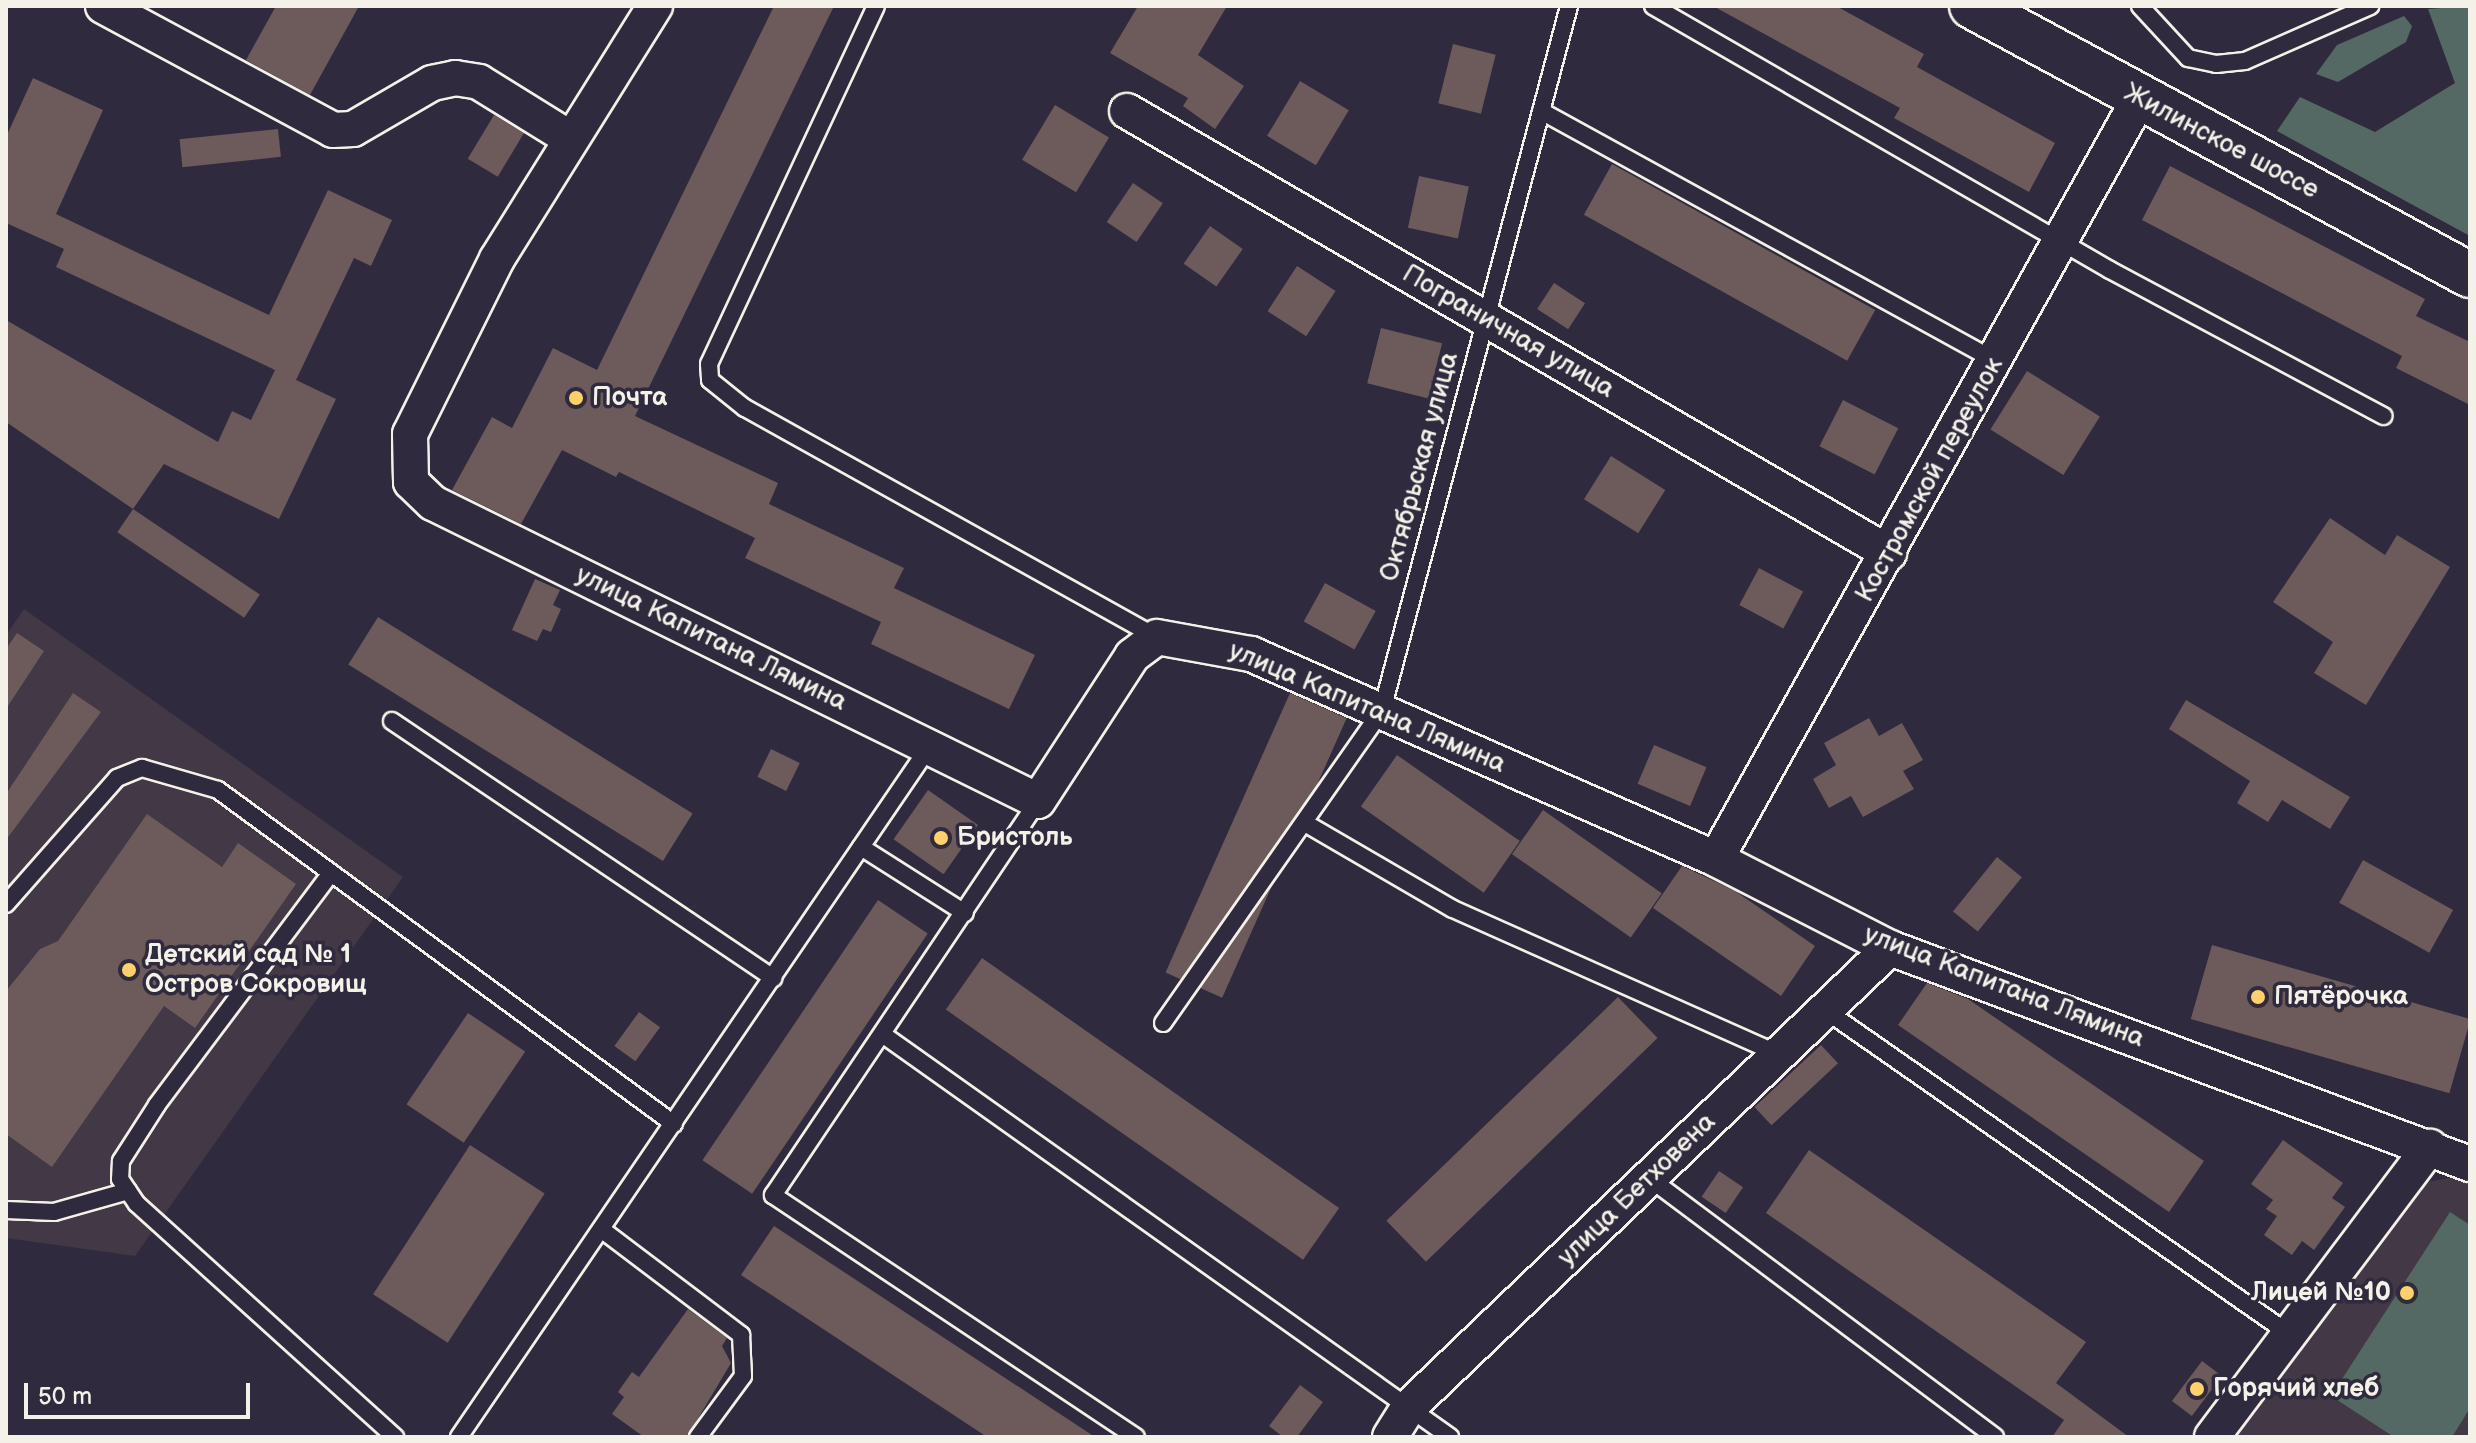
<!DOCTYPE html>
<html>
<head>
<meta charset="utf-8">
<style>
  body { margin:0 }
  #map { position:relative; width:2476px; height:1443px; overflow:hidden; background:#2f2a3d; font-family:"Balsamiq Sans",sans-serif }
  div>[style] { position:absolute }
  .built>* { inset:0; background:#423846 }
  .green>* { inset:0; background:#546964 }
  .building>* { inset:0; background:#6d5a5a; transform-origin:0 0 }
  .roads { filter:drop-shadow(2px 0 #f4f1e8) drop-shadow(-2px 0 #f4f1e8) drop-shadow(0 2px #f4f1e8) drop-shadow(0 -2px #f4f1e8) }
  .lane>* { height:16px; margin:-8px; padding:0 8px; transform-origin:8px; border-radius:8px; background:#2f2a3d }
  .street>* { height:34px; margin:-17px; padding:0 17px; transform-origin:17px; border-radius:17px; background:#2f2a3d }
  .secondary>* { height:44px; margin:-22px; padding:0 22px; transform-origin:22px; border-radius:22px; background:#2f2a3d }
  .dots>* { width:22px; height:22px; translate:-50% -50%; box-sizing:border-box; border:4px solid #2f2a3d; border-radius:50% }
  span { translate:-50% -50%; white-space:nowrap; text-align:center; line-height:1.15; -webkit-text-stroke:7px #2f2a3d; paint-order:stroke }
  .street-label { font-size:26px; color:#f4f1e8 }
  .poi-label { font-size:26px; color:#f4f1e8; font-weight:700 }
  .left { translate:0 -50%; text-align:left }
  .right { translate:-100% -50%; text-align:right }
  .frame { position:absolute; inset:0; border:8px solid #f4f1e8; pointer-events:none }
  .scale { position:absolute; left:24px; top:1383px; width:226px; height:36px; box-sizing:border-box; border:4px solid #f4f1e8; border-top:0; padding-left:10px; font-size:24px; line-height:28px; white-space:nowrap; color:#f4f1e8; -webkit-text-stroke:6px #2f2a3d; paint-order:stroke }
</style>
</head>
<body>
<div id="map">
  <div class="built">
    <i style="clip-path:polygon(24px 609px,403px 877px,135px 1256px,6px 1238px,6px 635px)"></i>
    <i style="clip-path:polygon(2470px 1174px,2470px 1437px,2235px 1437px,2427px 1182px)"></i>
  </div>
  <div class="green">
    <i style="clip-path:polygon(2470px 6px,2470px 236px,2277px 131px,2300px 97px,2375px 132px,2455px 83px,2428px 9px)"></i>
    <i style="clip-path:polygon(2404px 16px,2412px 26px,2406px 42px,2338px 82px,2316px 74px,2337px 45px)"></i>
    <i style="clip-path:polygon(2450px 1212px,2470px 1225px,2470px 1408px,2452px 1437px,2394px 1437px,2331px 1396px)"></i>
  </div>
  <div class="building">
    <i style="clip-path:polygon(276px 6px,359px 6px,310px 95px,246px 60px)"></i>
    <i style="clip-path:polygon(774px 6px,834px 6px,635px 416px,778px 483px,769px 504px,904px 568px,894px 588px,1035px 655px,1009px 709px,871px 644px,881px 622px,745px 558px,755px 538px,619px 472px,616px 477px,562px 450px,521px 524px,452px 490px,492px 417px,512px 428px,553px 348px,597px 370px)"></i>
    <i style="clip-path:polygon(1138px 6px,1227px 6px,1198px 55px,1244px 86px,1215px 129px,1183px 106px,1188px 98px,1110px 53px)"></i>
    <i style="clip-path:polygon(1713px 6px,1836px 6px,1924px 54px,1917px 67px,2055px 143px,2029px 192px,1894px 118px,1900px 108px)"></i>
    <i style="left:1453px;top:44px;width:44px;height:61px;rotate:14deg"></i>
    <i style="clip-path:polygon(33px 78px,103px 110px,56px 214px,269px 315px,328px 190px,392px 220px,371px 266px,354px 258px,296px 380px,336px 399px,279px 519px,164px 464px,133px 509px,6px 422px,6px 320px,218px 442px,232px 411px,251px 420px,275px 370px,56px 267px,64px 249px,6px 223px,6px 137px)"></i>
    <i style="left:1300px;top:81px;width:57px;height:64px;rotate:31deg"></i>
    <i style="left:1055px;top:105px;width:63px;height:64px;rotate:31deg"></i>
    <i style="left:494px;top:115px;width:35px;height:51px;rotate:31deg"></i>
    <i style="left:278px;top:129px;width:28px;height:99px;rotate:84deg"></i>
    <i style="left:1612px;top:164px;width:301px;height:58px;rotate:29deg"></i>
    <i style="clip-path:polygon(2170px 166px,2425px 299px,2416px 316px,2470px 342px,2470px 405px,2396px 368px,2402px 356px,2142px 220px)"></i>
    <i style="left:1419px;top:176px;width:51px;height:53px;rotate:12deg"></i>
    <i style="left:1133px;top:183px;width:36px;height:47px;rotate:34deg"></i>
    <i style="left:1210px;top:226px;width:40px;height:46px;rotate:35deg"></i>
    <i style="left:1297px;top:266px;width:46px;height:54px;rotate:33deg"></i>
    <i style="left:1554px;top:283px;width:37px;height:31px;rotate:33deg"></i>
    <i style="left:1381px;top:328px;width:63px;height:57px;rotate:14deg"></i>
    <i style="left:2027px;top:371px;width:86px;height:69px;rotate:32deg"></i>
    <i style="left:1843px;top:400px;width:62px;height:52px;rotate:27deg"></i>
    <i style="left:1611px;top:456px;width:64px;height:51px;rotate:32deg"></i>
    <i style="left:133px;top:509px;width:153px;height:28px;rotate:34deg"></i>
    <i style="clip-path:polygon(2330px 518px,2385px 555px,2397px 535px,2450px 567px,2366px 705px,2314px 673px,2333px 642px,2273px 602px)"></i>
    <i style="left:1759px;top:568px;width:50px;height:42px;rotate:28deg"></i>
    <i style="clip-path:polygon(535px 579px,560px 590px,553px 605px,561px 609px,551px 632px,543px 629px,537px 641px,512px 630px)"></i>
    <i style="left:1325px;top:583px;width:58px;height:44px;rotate:29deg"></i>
    <i style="left:378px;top:617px;width:371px;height:56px;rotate:32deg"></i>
    <i style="clip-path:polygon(17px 633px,44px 651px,6px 709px,6px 649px)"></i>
    <i style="clip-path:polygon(73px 693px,101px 712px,6px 840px,6px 794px)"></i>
    <i style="left:1290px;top:693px;width:62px;height:306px;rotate:24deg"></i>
    <i style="clip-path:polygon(2186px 700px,2350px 797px,2330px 829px,2282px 800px,2268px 822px,2237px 803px,2250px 781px,2169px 729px)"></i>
    <i style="clip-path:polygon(1869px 718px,1879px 736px,1902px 723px,1923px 760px,1903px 771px,1914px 789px,1863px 817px,1851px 796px,1829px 808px,1813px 779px,1836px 765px,1824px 743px)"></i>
    <i style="left:1654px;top:745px;width:57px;height:42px;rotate:23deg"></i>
    <i style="left:771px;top:749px;width:32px;height:31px;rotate:26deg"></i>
    <i style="left:1397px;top:755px;width:150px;height:63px;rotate:35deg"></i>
    <i style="left:928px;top:790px;width:61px;height:60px;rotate:35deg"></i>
    <i style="left:1543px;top:810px;width:145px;height:54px;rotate:35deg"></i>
    <i style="clip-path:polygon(147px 814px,222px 867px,238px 843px,296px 884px,195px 1028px,164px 1006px,52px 1167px,6px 1134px,6px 991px,40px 949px,58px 941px)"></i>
    <i style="left:1997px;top:857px;width:32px;height:70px;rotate:39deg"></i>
    <i style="left:2363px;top:860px;width:103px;height:49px;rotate:29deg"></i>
    <i style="clip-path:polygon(1682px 866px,1735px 891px,1815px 946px,1781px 996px,1653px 908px)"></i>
    <i style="left:878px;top:900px;width:60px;height:314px;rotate:34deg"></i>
    <i style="left:2212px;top:945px;width:269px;height:77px;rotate:16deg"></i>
    <i style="left:982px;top:958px;width:436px;height:63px;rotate:35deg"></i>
    <i style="clip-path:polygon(1927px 983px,1968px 999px,2204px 1161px,2169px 1212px,1898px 1025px)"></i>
    <i style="left:1618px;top:997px;width:57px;height:322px;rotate:46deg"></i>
    <i style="left:639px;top:1012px;width:26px;height:42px;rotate:36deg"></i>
    <i style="left:468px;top:1013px;width:69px;height:110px;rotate:34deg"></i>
    <i style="left:1821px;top:1045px;width:25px;height:91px;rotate:47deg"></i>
    <i style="clip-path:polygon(2283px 1140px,2343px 1183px,2332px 1198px,2345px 1207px,2314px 1250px,2302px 1241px,2292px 1255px,2264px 1235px,2277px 1216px,2266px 1209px,2273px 1200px,2251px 1184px)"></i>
    <i style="left:470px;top:1145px;width:89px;height:178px;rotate:33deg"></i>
    <i style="clip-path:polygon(1809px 1150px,2086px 1342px,2056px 1383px,2129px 1437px,2052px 1437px,2064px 1420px,1766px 1213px)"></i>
    <i style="left:1719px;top:1171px;width:29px;height:31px;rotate:34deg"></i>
    <i style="clip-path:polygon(774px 1226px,1095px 1437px,987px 1437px,741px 1275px)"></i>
    <i style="clip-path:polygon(688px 1309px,727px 1338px,722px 1346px,731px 1363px,687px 1437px,644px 1437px,612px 1414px,624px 1397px,618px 1392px,632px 1372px,639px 1377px)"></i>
    <i style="left:2202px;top:1361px;width:25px;height:50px;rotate:37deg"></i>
    <i style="clip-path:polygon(1300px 1385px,1323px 1402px,1297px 1437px,1283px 1437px,1269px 1426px)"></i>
  </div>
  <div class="roads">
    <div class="lane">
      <i style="left:876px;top:6px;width:395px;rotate:115deg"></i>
      <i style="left:709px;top:364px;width:16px;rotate:86deg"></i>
      <i style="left:710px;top:380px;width:45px;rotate:38.7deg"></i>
      <i style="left:745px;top:408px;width:471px;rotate:29.1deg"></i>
      <i style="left:1653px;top:6px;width:528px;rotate:30.01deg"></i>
      <i style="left:2110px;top:270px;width:310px;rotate:28.1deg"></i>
      <i style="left:2140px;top:6px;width:71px;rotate:47.3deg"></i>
      <i style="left:2188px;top:58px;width:29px;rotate:12deg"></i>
      <i style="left:2216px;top:64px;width:29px;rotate:-6deg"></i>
      <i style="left:2245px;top:61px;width:137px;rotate:-23.7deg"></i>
      <i style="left:1541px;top:111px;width:519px;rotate:28.79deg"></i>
      <i style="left:392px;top:721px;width:460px;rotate:34deg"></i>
      <i style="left:1038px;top:801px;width:475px;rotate:123.9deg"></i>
      <i style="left:773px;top:1195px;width:436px;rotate:33.7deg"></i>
      <i style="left:1305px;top:823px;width:171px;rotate:30.2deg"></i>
      <i style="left:1453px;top:909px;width:357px;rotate:24deg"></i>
      <i style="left:861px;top:847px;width:123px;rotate:32.4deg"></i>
      <i style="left:331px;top:873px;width:290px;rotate:126.9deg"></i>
      <i style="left:157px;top:1105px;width:67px;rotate:122.7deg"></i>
      <i style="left:121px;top:1161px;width:18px;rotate:93deg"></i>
      <i style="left:120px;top:1179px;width:30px;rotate:56deg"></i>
      <i style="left:137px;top:1204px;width:348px;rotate:42.1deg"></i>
      <i style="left:6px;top:904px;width:168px;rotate:-48.6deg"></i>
      <i style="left:117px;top:778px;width:27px;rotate:-22deg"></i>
      <i style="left:142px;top:768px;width:79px;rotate:16.1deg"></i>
      <i style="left:218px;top:790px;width:565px;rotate:36.22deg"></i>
      <i style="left:1825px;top:1010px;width:565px;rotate:34.9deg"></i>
      <i style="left:1163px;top:1023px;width:382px;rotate:-55deg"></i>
      <i style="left:1382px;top:710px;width:728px;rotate:-75.12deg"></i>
      <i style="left:885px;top:1036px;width:693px;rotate:35.36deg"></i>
      <i style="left:1649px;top:1178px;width:432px;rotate:36.8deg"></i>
      <i style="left:6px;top:1210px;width:48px;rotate:2.4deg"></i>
      <i style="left:54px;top:1212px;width:77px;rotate:-15.8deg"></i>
      <i style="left:601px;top:1229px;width:176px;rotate:37.1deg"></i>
      <i style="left:741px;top:1335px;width:41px;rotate:87.2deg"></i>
      <i style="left:743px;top:1376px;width:76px;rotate:126.4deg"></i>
      <i style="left:459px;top:1437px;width:835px;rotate:-55.74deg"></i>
    </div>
    <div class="street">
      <i style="left:103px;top:6px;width:261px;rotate:28.3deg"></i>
      <i style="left:333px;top:130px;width:20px;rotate:-3deg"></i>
      <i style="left:353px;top:129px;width:91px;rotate:-30.2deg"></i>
      <i style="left:432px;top:83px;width:24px;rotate:-12deg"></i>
      <i style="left:455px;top:78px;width:24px;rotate:9deg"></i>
      <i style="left:479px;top:82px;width:108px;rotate:31.8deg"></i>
      <i style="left:655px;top:6px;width:298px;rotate:122deg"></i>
      <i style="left:497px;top:259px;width:195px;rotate:116.4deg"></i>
      <i style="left:410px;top:434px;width:48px;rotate:88.8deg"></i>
      <i style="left:411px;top:482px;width:30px;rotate:44deg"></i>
      <i style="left:433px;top:503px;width:674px;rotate:26.22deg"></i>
      <i style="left:1038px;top:801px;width:173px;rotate:-57deg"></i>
      <i style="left:1132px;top:656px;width:31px;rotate:-37deg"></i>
      <i style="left:1157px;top:637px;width:96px;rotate:10.3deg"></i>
      <i style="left:1251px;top:654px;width:508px;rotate:23.79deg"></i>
      <i style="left:1716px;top:859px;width:195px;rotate:27.1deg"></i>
      <i style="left:1890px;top:948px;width:619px;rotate:20.43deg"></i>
      <i style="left:1127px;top:111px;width:881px;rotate:30.12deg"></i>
      <i style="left:1716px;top:859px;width:870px;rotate:-60.9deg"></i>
      <i style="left:1390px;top:1437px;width:36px;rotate:-58deg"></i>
      <i style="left:1409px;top:1407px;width:665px;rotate:-43.66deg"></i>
      <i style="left:2212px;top:1437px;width:363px;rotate:-53.1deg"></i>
    </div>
    <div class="secondary">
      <i style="left:1972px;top:6px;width:566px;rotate:28.38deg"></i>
    </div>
  </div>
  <div class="dots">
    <i style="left:576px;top:398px;background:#ffd166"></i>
    <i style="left:941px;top:838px;background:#ffd166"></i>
    <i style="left:129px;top:970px;background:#ffd166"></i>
    <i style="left:2258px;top:997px;background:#ffd166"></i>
    <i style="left:2407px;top:1293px;background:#ffd166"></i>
    <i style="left:2197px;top:1389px;background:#ffd166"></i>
  </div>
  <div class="street-label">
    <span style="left:2221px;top:142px;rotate:28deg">Жилинское шоссе</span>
    <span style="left:1508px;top:332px;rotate:30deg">Пограничная улица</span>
    <span style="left:1420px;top:467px;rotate:-75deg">Октябрьская улица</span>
    <span style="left:1930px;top:480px;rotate:-61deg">Костромской переулок</span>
    <span style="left:711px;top:639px;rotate:26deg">улица Капитана Лямина</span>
    <span style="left:1367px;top:708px;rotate:23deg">улица Капитана Лямина</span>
    <span style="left:2004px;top:987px;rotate:21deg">улица Капитана Лямина</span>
    <span style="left:1637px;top:1190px;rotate:-44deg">улица Бетховена</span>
  </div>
  <div class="poi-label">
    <span class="left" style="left:592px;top:398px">Почта</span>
    <span class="left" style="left:957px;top:838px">Бристоль</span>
    <span class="left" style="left:145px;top:970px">Детский сад № 1<br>Остров Сокровищ</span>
    <span class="left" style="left:2274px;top:997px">Пятёрочка</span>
    <span class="right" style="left:2391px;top:1293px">Лицей №10</span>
    <span class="left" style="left:2213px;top:1389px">Горячий хлеб</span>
  </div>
  <div class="frame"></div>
  <div class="scale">50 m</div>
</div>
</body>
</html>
